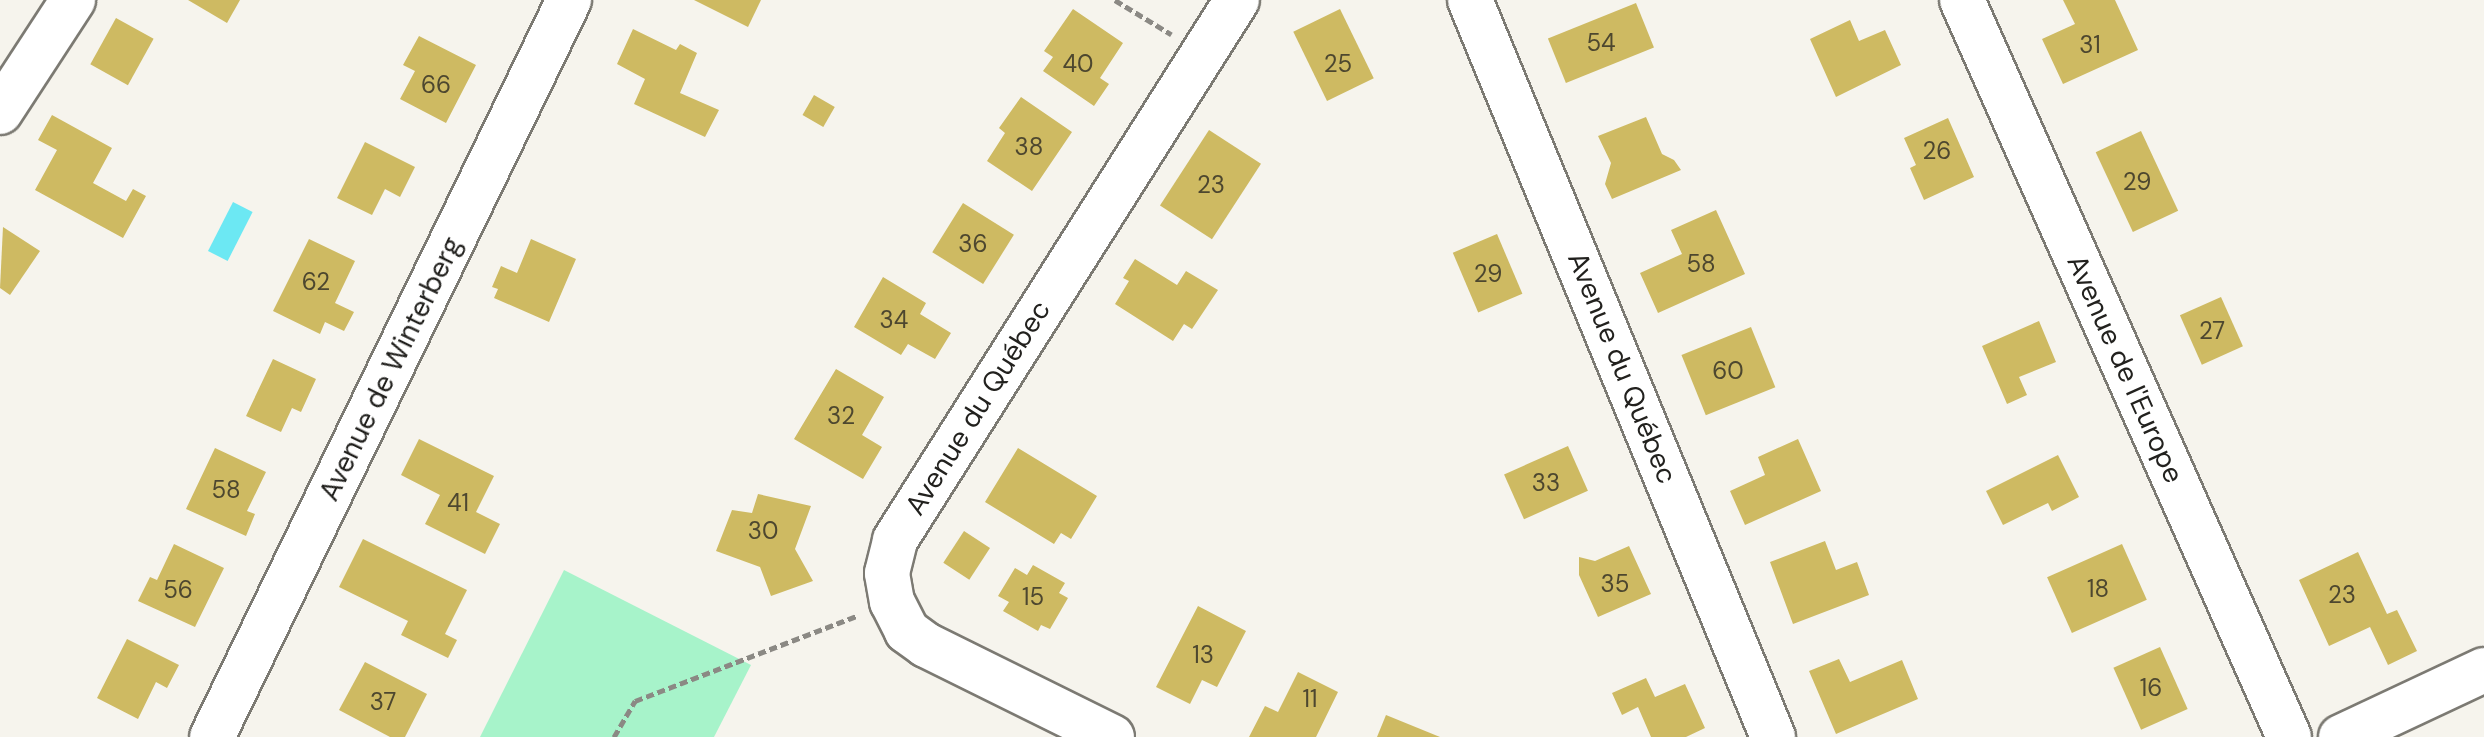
<!DOCTYPE html>
<html>
<head>
<meta charset="utf-8">
<style>
  body { margin:0 }
  #map { position:relative; width:2484px; height:737px; overflow:hidden; background:#f6f4ed; font-family:"DM Sans",sans-serif }
  div>[style] { position:absolute }
  .green>* { inset:0; background:#a7f3ca }
  .water>* { inset:0; background:#6ce8f3; transform-origin:0 0 }
  .building>* { inset:0; background:#ceba62; transform-origin:0 0 }
  .path>* { height:5px; margin-top:-2.5px; transform-origin:0; background:repeating-linear-gradient(90deg,#8b8984 0 8px,transparent 0 12px) }
  .roads { filter:drop-shadow(2px 0 #7c7a73) drop-shadow(-2px 0 #7c7a73) drop-shadow(0 2px #7c7a73) drop-shadow(0 -2px #7c7a73) }
  .minor>* { height:44px; margin:-22px; padding:0 22px; transform-origin:22px; border-radius:22px; background:#fff }
  span { translate:-50% -50%; white-space:nowrap; text-align:center; line-height:1.15; -webkit-text-stroke:6px #fff; paint-order:stroke }
  .number-label { font-size:24px; color:#4d472f }
  .number-label span { -webkit-text-stroke-width:0 }
  .street-label { font-size:28px; color:#22211e }
</style>
</head>
<body>
<div id="map">
  <div class="green">
    <i style="clip-path:polygon(564px 570px,751px 665px,714px 737px,480px 737px)"></i>
  </div>
  <div class="water">
    <i style="left:233px;top:202px;width:22px;height:55px;rotate:27deg"></i>
  </div>
  <div class="building">
    <i style="clip-path:polygon(188px 0,240px 0,227px 23px)"></i>
    <i style="clip-path:polygon(694px 0,761px 0,748px 27px)"></i>
    <i style="clip-path:polygon(2063px 0,2115px 0,2138px 50px,2063px 84px,2042px 39px,2075px 24px)"></i>
    <i style="left:1636px;top:3px;width:48px;height:95px;rotate:68deg"></i>
    <i style="clip-path:polygon(1073px 9px,1123px 43px,1100px 78px,1109px 84px,1094px 106px,1043px 71px,1053px 57px,1044px 51px)"></i>
    <i style="left:1340px;top:9px;width:77px;height:52px;rotate:64deg"></i>
    <i style="left:116px;top:18px;width:43px;height:53px;rotate:29deg"></i>
    <i style="clip-path:polygon(1850px 20px,1859px 41px,1885px 30px,1901px 65px,1836px 97px,1810px 39px)"></i>
    <i style="clip-path:polygon(633px 29px,676px 50px,680px 44px,697px 53px,680px 93px,719px 110px,705px 137px,634px 104px,645px 79px,617px 64px)"></i>
    <i style="clip-path:polygon(419px 36px,476px 65px,446px 123px,400px 99px,415px 71px,403px 65px)"></i>
    <i style="left:814px;top:95px;width:24px;height:23px;rotate:30deg"></i>
    <i style="clip-path:polygon(1021px 97px,1072px 132px,1032px 191px,987px 161px,1005px 133px,999px 128px)"></i>
    <i style="clip-path:polygon(52px 115px,112px 148px,93px 183px,126px 201px,133px 189px,146px 196px,123px 238px,35px 190px,57px 150px,38px 140px)"></i>
    <i style="clip-path:polygon(1646px 117px,1662px 154px,1674px 160px,1681px 170px,1612px 199px,1605px 184px,1611px 163px,1598px 136px)"></i>
    <i style="clip-path:polygon(1948px 118px,1974px 177px,1924px 200px,1910px 168px,1916px 165px,1904px 138px)"></i>
    <i style="left:1209px;top:130px;width:62px;height:90px;rotate:33deg"></i>
    <i style="left:2141px;top:131px;width:88px;height:50px;rotate:65deg"></i>
    <i style="clip-path:polygon(365px 142px,415px 167px,400px 197px,385px 189px,372px 215px,337px 198px)"></i>
    <i style="left:963px;top:203px;width:60px;height:58px;rotate:32deg"></i>
    <i style="clip-path:polygon(1716px 210px,1745px 274px,1658px 313px,1640px 273px,1682px 254px,1671px 230px)"></i>
    <i style="clip-path:polygon(3px 227px,40px 251px,10px 295px,0 288px)"></i>
    <i style="left:1497px;top:234px;width:65px;height:48px;rotate:67deg"></i>
    <i style="clip-path:polygon(309px 239px,355px 261px,335px 303px,354px 312px,344px 331px,325px 322px,320px 334px,273px 311px)"></i>
    <i style="clip-path:polygon(531px 239px,576px 259px,549px 322px,494px 298px,498px 289px,492px 287px,501px 266px,517px 273px)"></i>
    <i style="clip-path:polygon(1135px 259px,1177px 285px,1186px 271px,1218px 290px,1192px 329px,1184px 324px,1173px 341px,1115px 304px,1129px 281px,1123px 278px)"></i>
    <i style="clip-path:polygon(883px 277px,926px 303px,920px 314px,951px 333px,935px 359px,908px 344px,901px 355px,854px 327px)"></i>
    <i style="left:2221px;top:297px;width:54px;height:45px;rotate:66deg"></i>
    <i style="clip-path:polygon(2039px 321px,2056px 362px,2019px 377px,2027px 395px,2007px 404px,1982px 346px)"></i>
    <i style="left:1751px;top:327px;width:65px;height:75px;rotate:68deg"></i>
    <i style="clip-path:polygon(273px 359px,316px 379px,301px 412px,292px 408px,281px 432px,246px 416px)"></i>
    <i style="clip-path:polygon(836px 369px,884px 397px,862px 435px,882px 447px,863px 479px,794px 439px)"></i>
    <i style="clip-path:polygon(419px 439px,494px 476px,476px 512px,500px 524px,485px 554px,425px 524px,440px 495px,401px 475px)"></i>
    <i style="clip-path:polygon(1798px 439px,1821px 491px,1745px 525px,1730px 491px,1765px 475px,1758px 457px)"></i>
    <i style="left:1568px;top:446px;width:49px;height:70px;rotate:66deg"></i>
    <i style="clip-path:polygon(215px 448px,266px 472px,247px 511px,255px 514px,246px 536px,186px 509px)"></i>
    <i style="clip-path:polygon(1018px 448px,1097px 496px,1071px 539px,1061px 533px,1054px 544px,985px 502px)"></i>
    <i style="clip-path:polygon(2058px 455px,2079px 497px,2052px 511px,2048px 503px,2003px 525px,1986px 491px)"></i>
    <i style="clip-path:polygon(758px 494px,811px 506px,795px 549px,813px 581px,771px 596px,760px 567px,716px 551px,732px 510px,752px 513px)"></i>
    <i style="left:964px;top:531px;width:31px;height:38px;rotate:33deg"></i>
    <i style="clip-path:polygon(363px 539px,467px 590px,445px 634px,457px 640px,448px 658px,401px 635px,408px 621px,339px 587px)"></i>
    <i style="clip-path:polygon(1825px 541px,1836px 570px,1857px 562px,1869px 595px,1793px 624px,1770px 562px)"></i>
    <i style="clip-path:polygon(174px 544px,224px 568px,195px 627px,138px 601px,150px 577px,157px 580px)"></i>
    <i style="left:2122px;top:544px;width:61px;height:82px;rotate:66deg"></i>
    <i style="clip-path:polygon(1629px 546px,1651px 594px,1598px 617px,1579px 575px,1579px 557px,1595px 561px)"></i>
    <i style="clip-path:polygon(2358px 552px,2387px 614px,2397px 610px,2417px 651px,2388px 665px,2370px 627px,2329px 646px,2299px 580px)"></i>
    <i style="clip-path:polygon(1033px 565px,1065px 583px,1059px 593px,1068px 598px,1050px 629px,1041px 625px,1038px 631px,1003px 611px,1009px 602px,998px 596px,1015px 568px,1027px 575px)"></i>
    <i style="clip-path:polygon(1198px 606px,1246px 631px,1217px 687px,1202px 680px,1190px 704px,1156px 687px)"></i>
    <i style="clip-path:polygon(127px 639px,179px 665px,167px 688px,156px 682px,138px 719px,97px 698px)"></i>
    <i style="left:2160px;top:647px;width:68px;height:51px;rotate:66deg"></i>
    <i style="clip-path:polygon(1839px 659px,1850px 682px,1902px 660px,1918px 699px,1836px 734px,1809px 671px)"></i>
    <i style="clip-path:polygon(365px 662px,427px 694px,405px 737px,390px 737px,339px 710px)"></i>
    <i style="clip-path:polygon(1298px 672px,1338px 692px,1316px 737px,1249px 737px,1265px 706px,1278px 712px)"></i>
    <i style="clip-path:polygon(1646px 678px,1655px 697px,1685px 684px,1705px 728px,1686px 737px,1651px 737px,1638px 707px,1622px 715px,1612px 693px)"></i>
    <i style="clip-path:polygon(1386px 715px,1440px 737px,1377px 737px)"></i>
  </div>
  <div class="path">
    <i style="left:1115px;top:0;width:66px;rotate:31.3deg"></i>
    <i style="left:614px;top:737px;width:42px;rotate:-59.7deg"></i>
    <i style="left:635px;top:701px;width:237px;rotate:-21deg"></i>
  </div>
  <div class="roads">
    <div class="minor">
      <i style="left:1470px;top:0;width:797px;rotate:67.65deg"></i>
      <i style="left:1962px;top:0;width:806px;rotate:66.07deg"></i>
      <i style="left:0;top:112px;width:134px;rotate:-56.9deg"></i>
      <i style="left:212px;top:737px;width:819px;rotate:-64.15deg"></i>
      <i style="left:1112px;top:737px;width:208px;rotate:-153.7deg"></i>
      <i style="left:926px;top:645px;width:24px;rotate:-144deg"></i>
      <i style="left:907px;top:631px;width:33px;rotate:-117deg"></i>
      <i style="left:892px;top:602px;width:29px;rotate:-100deg"></i>
      <i style="left:887px;top:573px;width:34px;rotate:-76deg"></i>
      <i style="left:895px;top:540px;width:639px;rotate:-57.65deg"></i>
      <i style="left:2341px;top:737px;width:158px;rotate:-25.1deg"></i>
    </div>
  </div>
  <div class="number-label">
    <span style="left:1601px;top:43px">54</span>
    <span style="left:2090px;top:45px">31</span>
    <span style="left:1078px;top:64px">40</span>
    <span style="left:1338px;top:64px">25</span>
    <span style="left:436px;top:85px">66</span>
    <span style="left:1029px;top:147px">38</span>
    <span style="left:1937px;top:151px">26</span>
    <span style="left:2137px;top:182px">29</span>
    <span style="left:1211px;top:185px">23</span>
    <span style="left:973px;top:244px">36</span>
    <span style="left:1701px;top:264px">58</span>
    <span style="left:1488px;top:274px">29</span>
    <span style="left:316px;top:282px">62</span>
    <span style="left:894px;top:320px">34</span>
    <span style="left:2212px;top:331px">27</span>
    <span style="left:1728px;top:371px">60</span>
    <span style="left:841px;top:416px">32</span>
    <span style="left:1546px;top:483px">33</span>
    <span style="left:226px;top:490px">58</span>
    <span style="left:458px;top:503px">41</span>
    <span style="left:763px;top:531px">30</span>
    <span style="left:1615px;top:584px">35</span>
    <span style="left:2098px;top:589px">18</span>
    <span style="left:178px;top:590px">56</span>
    <span style="left:2342px;top:595px">23</span>
    <span style="left:1033px;top:597px">15</span>
    <span style="left:1203px;top:655px">13</span>
    <span style="left:2151px;top:688px">16</span>
    <span style="left:1310px;top:699px">11</span>
    <span style="left:383px;top:702px">37</span>
  </div>
  <div class="street-label">
    <span style="left:1622px;top:368px;rotate:68deg">Avenue du Québec</span>
    <span style="left:391px;top:369px;rotate:-64deg">Avenue de Winterberg</span>
    <span style="left:2125px;top:369px;rotate:66deg">Avenue de l'Europe</span>
    <span style="left:978px;top:408px;rotate:-58deg">Avenue du Québec</span>
  </div>
</div>
</body>
</html>
